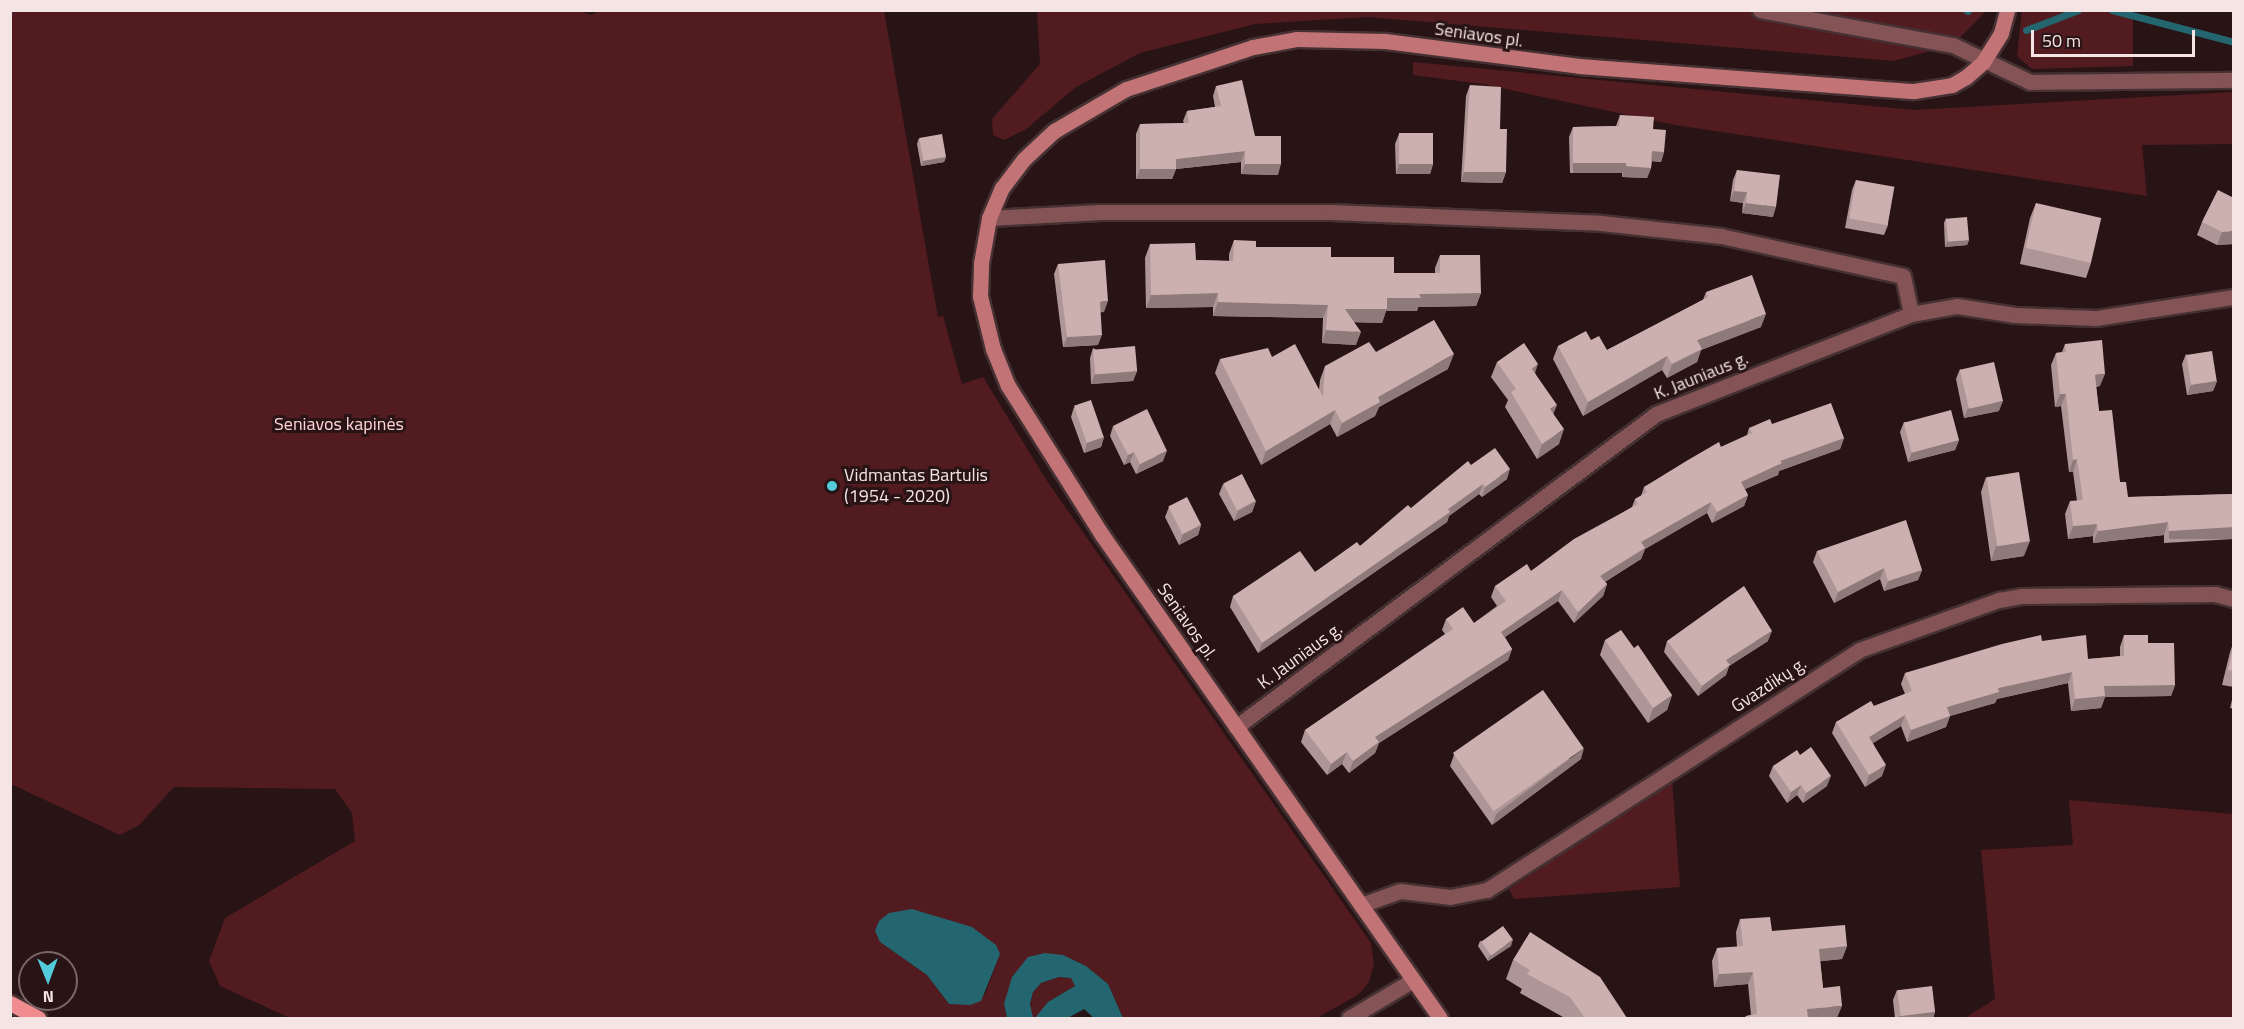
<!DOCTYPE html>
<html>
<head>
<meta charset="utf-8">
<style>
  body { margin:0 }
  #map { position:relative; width:2244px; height:1029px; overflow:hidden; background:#291415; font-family:"Titillium Web",sans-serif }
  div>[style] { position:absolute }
  .green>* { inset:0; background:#511b20 }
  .water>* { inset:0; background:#23666f }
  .stream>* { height:7px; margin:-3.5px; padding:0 3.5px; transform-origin:3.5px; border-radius:3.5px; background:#23666f }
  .roads { filter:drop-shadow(2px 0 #453132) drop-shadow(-2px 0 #453132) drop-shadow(0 2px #453132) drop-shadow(0 -2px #453132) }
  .minor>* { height:15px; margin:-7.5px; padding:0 7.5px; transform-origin:7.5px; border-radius:7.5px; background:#845355 }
  .tertiary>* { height:15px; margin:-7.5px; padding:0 7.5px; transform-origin:7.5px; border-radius:7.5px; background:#845355 }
  .secondary>* { height:15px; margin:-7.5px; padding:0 7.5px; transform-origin:7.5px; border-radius:7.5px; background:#c17376 }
  .primary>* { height:15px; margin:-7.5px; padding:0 7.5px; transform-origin:7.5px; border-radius:7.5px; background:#f08b8f }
  .wall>* { inset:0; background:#af9696 }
  .shaded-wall>* { inset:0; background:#8f7a7a; transform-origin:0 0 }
  .building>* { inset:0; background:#ccafaf; transform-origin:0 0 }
  .dots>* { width:16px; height:16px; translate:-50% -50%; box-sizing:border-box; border:3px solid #291415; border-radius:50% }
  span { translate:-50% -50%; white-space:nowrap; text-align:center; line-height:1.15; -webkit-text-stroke:6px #291415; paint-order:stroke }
  .street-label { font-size:18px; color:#f4e4e4 }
  .park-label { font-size:18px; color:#fed5d5 }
  .poi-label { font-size:18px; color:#f4e4e4 }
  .left { translate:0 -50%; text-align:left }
  .frame { position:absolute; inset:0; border:12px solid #f4e4e4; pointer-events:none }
  .north { position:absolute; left:18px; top:951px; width:60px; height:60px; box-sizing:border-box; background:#291415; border:2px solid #7a6768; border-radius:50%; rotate:179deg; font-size:16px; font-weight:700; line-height:24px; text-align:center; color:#f4e4e4 }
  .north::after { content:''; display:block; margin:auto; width:21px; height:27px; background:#53cbdb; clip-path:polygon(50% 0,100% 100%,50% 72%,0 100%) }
  .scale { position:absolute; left:2031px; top:30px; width:164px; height:27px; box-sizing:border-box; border:3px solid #f4e4e4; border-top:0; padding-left:8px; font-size:18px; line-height:21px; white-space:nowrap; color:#f4e4e4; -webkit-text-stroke:4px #291415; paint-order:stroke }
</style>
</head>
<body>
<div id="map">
  <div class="green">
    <i style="clip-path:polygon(evenodd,577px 10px,591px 15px,601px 10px,884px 11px,938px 317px,943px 316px,962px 384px,983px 377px,1047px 481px,1371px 943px,1374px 964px,1369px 982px,1359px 994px,1317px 1018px,1123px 1018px,1108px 984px,1086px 966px,1063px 955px,1004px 1004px,1007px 1018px,290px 1018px,220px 986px,209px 961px,225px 918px,355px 841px,352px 813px,335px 789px,174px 787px,139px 825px,120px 835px,11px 784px,11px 11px,577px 10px,880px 942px,1000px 954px,985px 994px,949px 1004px,927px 975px,880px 942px)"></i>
    <i style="clip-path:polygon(1033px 11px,1986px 11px,1953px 45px,1893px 61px,1368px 17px,1255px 24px,1140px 53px,1076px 87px,1025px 130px,1004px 140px,993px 135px,992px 119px,1040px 64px,1037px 12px)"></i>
    <i style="clip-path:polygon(2022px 11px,2133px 11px,2133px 66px,2032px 69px,2017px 56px)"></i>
    <i style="clip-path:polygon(1413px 62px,1914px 110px,2233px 92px,2233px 144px,2142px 145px,2147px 196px,1675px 125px,1482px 84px,1413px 75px)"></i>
    <i style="clip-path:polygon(1672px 780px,1680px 887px,1514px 899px,1509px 889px)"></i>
    <i style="clip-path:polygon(2069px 800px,2233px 814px,2233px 1018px,1965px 1018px,1995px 999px,1981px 850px,2073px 845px)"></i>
    <i style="clip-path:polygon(1059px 977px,1071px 978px,1075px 986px,1048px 1002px,1038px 1017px,1030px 1017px,1032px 992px,1041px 983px)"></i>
  </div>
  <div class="water">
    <i style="clip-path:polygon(912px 909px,972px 927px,996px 945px,1000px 954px,981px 1001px,970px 1005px,949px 1004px,927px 975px,880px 942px,875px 931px,879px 921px,889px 913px)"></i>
    <i style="clip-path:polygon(1045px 953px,1063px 955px,1086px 966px,1108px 984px,1123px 1018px,1094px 1018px,1084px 1009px,1068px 1018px,1035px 1018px,1048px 1002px,1075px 986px,1071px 978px,1059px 977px,1041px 983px,1033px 992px,1030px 1004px,1033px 1018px,1007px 1018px,1004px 1004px,1012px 977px,1028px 957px)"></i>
  </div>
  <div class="stream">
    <i style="left:1966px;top:10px;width:2px;rotate:27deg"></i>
    <i style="left:2112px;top:10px;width:126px;rotate:14.7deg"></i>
    <i style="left:2026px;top:30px;width:56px;rotate:-21deg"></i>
  </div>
  <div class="roads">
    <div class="minor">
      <i style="left:1760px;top:10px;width:196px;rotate:10.3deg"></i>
      <i style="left:1953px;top:45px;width:85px;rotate:25.7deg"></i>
      <i style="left:2030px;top:82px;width:204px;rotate:-0.6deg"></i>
      <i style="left:989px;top:218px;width:112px;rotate:-3.1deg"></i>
      <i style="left:1101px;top:212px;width:230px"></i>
      <i style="left:1331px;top:212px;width:270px;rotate:2.3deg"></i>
      <i style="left:1601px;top:223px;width:121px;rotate:6.2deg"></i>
      <i style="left:1721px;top:236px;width:186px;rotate:12.4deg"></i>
      <i style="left:1903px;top:276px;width:39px;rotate:78deg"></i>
      <i style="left:1236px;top:727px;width:524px;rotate:-36.69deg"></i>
      <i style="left:1656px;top:414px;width:274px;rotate:-21.4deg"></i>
      <i style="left:1911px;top:314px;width:47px;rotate:-9.9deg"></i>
      <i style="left:1957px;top:306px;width:59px;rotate:8.8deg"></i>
      <i style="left:2015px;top:315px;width:81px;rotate:2.1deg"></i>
      <i style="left:2096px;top:318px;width:140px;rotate:-8.7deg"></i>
      <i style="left:1361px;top:905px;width:41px;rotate:-19.7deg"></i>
      <i style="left:1400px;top:891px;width:50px;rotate:6.8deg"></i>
      <i style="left:1450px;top:897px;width:38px;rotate:-11deg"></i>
      <i style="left:1487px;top:890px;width:443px;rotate:-32.8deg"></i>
      <i style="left:1859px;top:650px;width:149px;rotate:-19.7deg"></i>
      <i style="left:1999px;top:600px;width:22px;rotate:-10deg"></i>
      <i style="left:2021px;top:596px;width:194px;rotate:-0.6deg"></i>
      <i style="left:2215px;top:594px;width:20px;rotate:15deg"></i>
    </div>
    <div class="tertiary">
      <i style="left:1349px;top:1018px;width:74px;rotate:-30.7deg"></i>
    </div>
    <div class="secondary">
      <i style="left:1440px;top:1018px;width:590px;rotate:-124.98deg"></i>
      <i style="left:1102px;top:535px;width:176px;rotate:-122.2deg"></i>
      <i style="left:1008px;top:386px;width:40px;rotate:-112deg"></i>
      <i style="left:993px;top:349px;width:55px;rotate:-103.8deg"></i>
      <i style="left:980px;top:296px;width:33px;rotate:-88deg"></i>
      <i style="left:981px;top:263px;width:46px;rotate:-79.9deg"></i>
      <i style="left:989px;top:218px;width:33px;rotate:-67deg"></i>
      <i style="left:1002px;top:188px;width:36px;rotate:-53deg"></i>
      <i style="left:1024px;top:159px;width:41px;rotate:-43deg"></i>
      <i style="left:1054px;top:131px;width:83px;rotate:-30.3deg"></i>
      <i style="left:1126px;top:89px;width:134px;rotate:-18.3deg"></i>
      <i style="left:1253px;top:47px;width:45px;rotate:-10.3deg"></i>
      <i style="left:1297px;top:39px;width:88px;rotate:1.3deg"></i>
      <i style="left:1385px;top:41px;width:196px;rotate:7.3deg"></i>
      <i style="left:1579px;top:66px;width:336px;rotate:4.3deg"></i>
      <i style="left:1914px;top:91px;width:38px;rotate:-9deg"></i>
      <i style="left:1952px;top:85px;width:16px;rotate:-30deg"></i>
      <i style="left:1966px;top:77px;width:23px;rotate:-41deg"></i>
      <i style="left:1983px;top:62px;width:34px;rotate:-58deg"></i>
      <i style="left:2001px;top:33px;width:24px;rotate:-75deg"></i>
    </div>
    <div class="primary">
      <i style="left:10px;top:1003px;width:32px;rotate:28deg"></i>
    </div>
  </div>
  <div class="wall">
    <i style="clip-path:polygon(1470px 85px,1500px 129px,1506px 172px,1502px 183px,1461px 182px,1466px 96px)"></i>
    <i style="clip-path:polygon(1216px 86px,1255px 136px,1278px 175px,1241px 174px,1241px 162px,1176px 169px,1172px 179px,1136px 179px,1136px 134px,1140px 124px,1184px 123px,1183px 121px,1187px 111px,1215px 107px,1213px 96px)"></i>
    <i style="clip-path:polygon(1620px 115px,1653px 129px,1664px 152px,1661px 162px,1652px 161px,1651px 168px,1647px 178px,1622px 177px,1622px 173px,1570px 173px,1569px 137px,1573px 127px,1616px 126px)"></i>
    <i style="clip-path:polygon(1399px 134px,1433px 164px,1430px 174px,1396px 174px,1395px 144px)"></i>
    <i style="clip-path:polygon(919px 138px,946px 157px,944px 162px,921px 166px,917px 144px)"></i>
    <i style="clip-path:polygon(1737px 170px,1773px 217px,1742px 213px,1743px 203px,1730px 201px,1733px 180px)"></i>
    <i style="clip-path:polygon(1856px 180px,1888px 225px,1884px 235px,1845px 228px,1852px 190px)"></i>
    <i style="clip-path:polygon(2218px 190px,2234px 244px,2217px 245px,2197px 235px,2202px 222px)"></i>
    <i style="clip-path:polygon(2036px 203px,2091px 263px,2086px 278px,2020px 264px,2030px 218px)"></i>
    <i style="clip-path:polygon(1946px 218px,1969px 240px,1967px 245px,1945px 247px,1944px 223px)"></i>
    <i style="clip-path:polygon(1234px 240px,1256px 247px,1331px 257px,1394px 273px,1435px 273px,1435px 268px,1440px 255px,1481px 293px,1476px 306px,1418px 307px,1417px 311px,1386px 311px,1382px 323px,1354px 322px,1356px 345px,1322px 343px,1323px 318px,1213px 316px,1213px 307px,1146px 308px,1145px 258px,1150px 244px,1196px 260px,1229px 261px,1229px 254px)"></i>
    <i style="clip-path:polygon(1058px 264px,1104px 312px,1100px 312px,1098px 345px,1063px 347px,1054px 274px)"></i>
    <i style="clip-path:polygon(1706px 292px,1761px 327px,1701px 350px,1697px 362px,1667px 378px,1662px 370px,1583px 416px,1553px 359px,1558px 346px,1591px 340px,1607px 350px,1703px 300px)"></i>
    <i style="clip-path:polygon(2065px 344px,2100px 386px,2096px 387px,2099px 411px,2120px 482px,2128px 497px,2234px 494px,2234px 539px,2164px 543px,2164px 535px,2093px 543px,2093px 536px,2068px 539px,2065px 514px,2070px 501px,2077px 501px,2073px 472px,2069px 472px,2061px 406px,2055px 407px,2051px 365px,2056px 353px,2062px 352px)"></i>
    <i style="clip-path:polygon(1093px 348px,1137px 371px,1133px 381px,1091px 384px,1090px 358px)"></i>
    <i style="clip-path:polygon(1376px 352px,1448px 369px,1379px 407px,1375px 416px,1337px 437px,1330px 424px,1261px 465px,1215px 373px,1220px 359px,1272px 357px,1319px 390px,1320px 380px,1325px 366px)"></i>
    <i style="clip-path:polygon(2186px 354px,2217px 381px,2213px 391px,2187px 395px,2182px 364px)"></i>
    <i style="clip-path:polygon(1497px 362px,1535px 373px,1553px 414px,1559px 444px,1537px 459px,1505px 407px,1508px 400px,1491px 377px)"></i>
    <i style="clip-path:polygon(1960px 369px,1999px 411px,1964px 418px,1956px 379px)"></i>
    <i style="clip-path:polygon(1074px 407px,1104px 437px,1101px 447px,1084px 453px,1071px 417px)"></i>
    <i style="clip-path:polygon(1904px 422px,1959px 440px,1955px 450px,1908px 462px,1900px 432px)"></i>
    <i style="clip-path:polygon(1772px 424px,1844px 438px,1840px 449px,1779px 471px,1778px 475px,1745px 489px,1748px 495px,1744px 506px,1712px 523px,1707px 513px,1645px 549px,1641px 559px,1605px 582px,1607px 584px,1603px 596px,1574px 623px,1558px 601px,1505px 637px,1512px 649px,1508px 660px,1379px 743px,1375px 753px,1349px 773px,1342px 764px,1327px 775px,1301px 742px,1305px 730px,1445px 634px,1442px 630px,1446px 619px,1474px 623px,1497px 606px,1491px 597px,1495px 586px,1531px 571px,1632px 507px,1635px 499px,1641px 496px,1644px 487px,1721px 447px,1747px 435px,1749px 428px)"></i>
    <i style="clip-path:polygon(1113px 426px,1163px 461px,1136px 474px,1130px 462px,1124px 465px,1110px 436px)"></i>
    <i style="clip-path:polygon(1471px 465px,1507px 479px,1482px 497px,1479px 494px,1449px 516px,1447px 522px,1258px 653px,1230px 607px,1233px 596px,1315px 572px,1360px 546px)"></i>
    <i style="clip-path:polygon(1986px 477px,2024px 556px,1991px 561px,1981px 492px)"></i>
    <i style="clip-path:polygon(1223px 484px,1256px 501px,1252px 512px,1234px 521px,1219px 494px)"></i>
    <i style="clip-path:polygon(1169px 507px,1201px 525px,1198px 535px,1179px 545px,1165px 517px)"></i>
    <i style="clip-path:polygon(1817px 551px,1922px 570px,1918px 580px,1884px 591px,1880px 579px,1834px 603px,1813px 562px)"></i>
    <i style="clip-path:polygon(2124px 635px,2148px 643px,2175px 685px,2171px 696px,2105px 697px,2101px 708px,2071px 711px,2068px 683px,1997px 699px,1995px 703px,1950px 716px,1946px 727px,1907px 742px,1901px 726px,1873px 743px,1882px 776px,1865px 787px,1832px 733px,1836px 722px,1874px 706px,1905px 694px,1901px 684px,1905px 673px,2042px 641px,2088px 659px,2120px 656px,2120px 647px)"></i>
    <i style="clip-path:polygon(1605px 640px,1634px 648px,1672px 695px,1667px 710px,1648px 723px,1600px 655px)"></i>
    <i style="clip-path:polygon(1667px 641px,1768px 641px,1729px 666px,1726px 675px,1698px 696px,1664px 652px)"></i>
    <i style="clip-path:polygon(2234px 641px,2234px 687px,2222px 685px,2230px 652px)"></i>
    <i style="clip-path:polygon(2234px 692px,2234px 709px,2230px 708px)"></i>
    <i style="clip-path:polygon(1454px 755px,1581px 759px,1492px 825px,1450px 766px)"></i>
    <i style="clip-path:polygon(1800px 755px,1827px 786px,1803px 803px,1797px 795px,1787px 803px,1769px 776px,1773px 766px)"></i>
    <i style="clip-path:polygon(1740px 919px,1772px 931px,1847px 946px,1842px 959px,1820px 961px,1823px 988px,1837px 1018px,1744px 1018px,1746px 1016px,1751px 1015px,1748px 984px,1714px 987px,1712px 961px,1717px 948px,1737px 947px,1736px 932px)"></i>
    <i style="clip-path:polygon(1480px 941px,1511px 946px,1488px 961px,1478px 946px)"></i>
    <i style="clip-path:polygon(1513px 960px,1627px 1018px,1564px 1018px,1563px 1017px,1520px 993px,1522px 989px,1506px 979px)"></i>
    <i style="clip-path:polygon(1897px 990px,1935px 1012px,1933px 1018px,1895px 1018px,1893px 1000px)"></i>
  </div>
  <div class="shaded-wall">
    <i style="clip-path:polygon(1245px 151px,1241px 162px,1176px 169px,1172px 179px,1136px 179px,1140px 169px,1176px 159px)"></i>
    <i style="clip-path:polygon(1652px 151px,1664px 152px,1661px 162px,1649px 161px)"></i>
    <i style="clip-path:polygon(946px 157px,944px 162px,921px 166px,923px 161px)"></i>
    <i style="left:1573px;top:163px;width:53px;height:10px"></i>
    <i style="clip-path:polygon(1245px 164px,1281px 164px,1278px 175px,1241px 174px)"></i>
    <i style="clip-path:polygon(1399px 164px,1433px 164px,1430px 174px,1396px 174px)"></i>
    <i style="clip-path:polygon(1626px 166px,1651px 168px,1647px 178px,1622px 177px)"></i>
    <i style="clip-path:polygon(1464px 172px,1506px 172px,1502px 183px,1461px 182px)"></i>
    <i style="clip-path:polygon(1734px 191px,1747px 192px,1743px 203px,1730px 201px)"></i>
    <i style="clip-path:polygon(1746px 203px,1776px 207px,1773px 217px,1742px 213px)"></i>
    <i style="clip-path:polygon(2234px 231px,2234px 244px,2217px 245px,2222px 232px)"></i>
    <i style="clip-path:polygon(1969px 240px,1967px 245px,1945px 247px,1947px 241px)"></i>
    <i style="clip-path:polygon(1218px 293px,1213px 307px,1146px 308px,1151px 295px)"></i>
    <i style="clip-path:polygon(1481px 293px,1476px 306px,1418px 307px,1417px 311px,1386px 311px,1382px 323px,1340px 322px,1345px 309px,1387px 298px,1419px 294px)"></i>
    <i style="clip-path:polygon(1108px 301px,1104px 312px,1096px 313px,1100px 302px)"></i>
    <i style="clip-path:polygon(1218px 302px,1328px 305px,1323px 318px,1213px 316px)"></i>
    <i style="clip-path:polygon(1766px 314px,1761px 327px,1701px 350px,1697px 362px,1667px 378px,1672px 364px,1697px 340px)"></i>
    <i style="clip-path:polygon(1326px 330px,1361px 332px,1356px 345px,1322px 343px)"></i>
    <i style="clip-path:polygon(1102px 335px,1098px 345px,1063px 347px,1067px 337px)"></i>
    <i style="clip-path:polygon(1454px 354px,1448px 369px,1379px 407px,1375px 416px,1337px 437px,1342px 423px,1378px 397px)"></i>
    <i style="clip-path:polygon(1667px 356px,1662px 370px,1583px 416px,1588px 402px)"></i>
    <i style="clip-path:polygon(1538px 364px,1533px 379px,1532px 369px)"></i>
    <i style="clip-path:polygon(1137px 371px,1133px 381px,1091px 384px,1095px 374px)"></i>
    <i style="clip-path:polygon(2105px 374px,2100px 386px,2091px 387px,2095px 375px)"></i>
    <i style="clip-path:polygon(2217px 381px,2213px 391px,2187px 395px,2191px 385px)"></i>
    <i style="clip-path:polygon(2060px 394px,2066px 394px,2061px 406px,2055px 407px)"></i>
    <i style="clip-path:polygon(2003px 401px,1999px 411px,1964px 418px,1968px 408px)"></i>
    <i style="clip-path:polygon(1557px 405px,1551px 420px,1550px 409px)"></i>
    <i style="clip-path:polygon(1335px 410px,1330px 424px,1261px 465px,1266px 451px)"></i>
    <i style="clip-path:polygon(1564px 429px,1559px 444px,1537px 459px,1542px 444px)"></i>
    <i style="clip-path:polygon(1104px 437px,1101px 447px,1084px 453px,1087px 443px)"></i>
    <i style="clip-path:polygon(1844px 438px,1840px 449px,1779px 471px,1778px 475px,1736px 493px,1741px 482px,1780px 461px)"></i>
    <i style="clip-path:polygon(1959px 440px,1955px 450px,1908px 462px,1912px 452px)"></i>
    <i style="clip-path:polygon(1167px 451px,1163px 461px,1136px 474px,1140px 464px)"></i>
    <i style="clip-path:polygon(1134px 452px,1130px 462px,1124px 465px,1128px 455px)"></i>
    <i style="clip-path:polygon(2077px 459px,2073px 472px,2069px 472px,2073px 460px)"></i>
    <i style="clip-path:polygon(1510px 469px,1507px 479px,1482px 497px,1485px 487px)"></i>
    <i style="clip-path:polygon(1483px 484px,1479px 494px,1449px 516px,1447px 522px,1258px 653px,1262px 643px)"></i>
    <i style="clip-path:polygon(1748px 495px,1744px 506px,1712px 523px,1717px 512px)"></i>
    <i style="clip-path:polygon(1256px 501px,1252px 512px,1234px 521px,1238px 511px)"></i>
    <i style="clip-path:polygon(1711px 502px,1707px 513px,1645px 549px,1641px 559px,1596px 587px,1600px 576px,1641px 542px)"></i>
    <i style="clip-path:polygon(2168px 522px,2164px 535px,2093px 543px,2098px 531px)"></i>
    <i style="clip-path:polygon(2097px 524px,2093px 536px,2068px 539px,2073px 526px)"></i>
    <i style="clip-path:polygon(1201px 525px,1198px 535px,1179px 545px,1183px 534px)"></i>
    <i style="left:2234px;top:527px;width:12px;height:65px;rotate:90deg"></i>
    <i style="clip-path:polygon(2030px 541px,2024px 556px,1991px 561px,1996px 546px)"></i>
    <i style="clip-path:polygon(1884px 568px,1880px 579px,1834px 603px,1838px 592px)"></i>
    <i style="clip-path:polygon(1922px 570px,1918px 580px,1884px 591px,1888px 581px)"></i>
    <i style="clip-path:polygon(1607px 584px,1603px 596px,1574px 623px,1578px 612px)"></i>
    <i style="clip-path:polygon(1562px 590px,1558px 601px,1496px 643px,1501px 632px)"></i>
    <i style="clip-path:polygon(1772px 631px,1768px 641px,1729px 666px,1726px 675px,1698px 696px,1702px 686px,1726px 660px)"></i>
    <i style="clip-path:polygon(1512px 649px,1508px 660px,1379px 743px,1375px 753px,1349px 773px,1353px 761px,1375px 737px)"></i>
    <i style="clip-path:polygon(2072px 672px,2068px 683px,1997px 699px,1995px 703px,1950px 716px,1946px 727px,1907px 742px,1911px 730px,1947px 707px,1998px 688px)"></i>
    <i style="clip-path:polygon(2175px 685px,2171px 696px,2105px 697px,2101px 708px,2071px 711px,2075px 699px,2104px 686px)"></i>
    <i style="clip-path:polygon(1672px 695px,1667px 710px,1648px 723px,1653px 708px)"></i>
    <i style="clip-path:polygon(1905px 715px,1901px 726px,1865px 748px,1869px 737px)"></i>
    <i style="clip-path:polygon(1584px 748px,1581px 759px,1492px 825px,1496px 814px)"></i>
    <i style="clip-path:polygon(1347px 752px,1342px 764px,1327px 775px,1331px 764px)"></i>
    <i style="clip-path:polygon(1886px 765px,1882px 776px,1865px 787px,1869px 775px)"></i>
    <i style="clip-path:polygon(1831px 776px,1827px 786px,1803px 803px,1806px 793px)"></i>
    <i style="clip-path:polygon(1801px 785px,1797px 795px,1787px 803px,1791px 792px)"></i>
    <i style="clip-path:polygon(1513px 940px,1511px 946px,1488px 961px,1489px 956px)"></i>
    <i style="clip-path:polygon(1847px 946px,1842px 959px,1814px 962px,1819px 949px)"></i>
    <i style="clip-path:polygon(1753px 972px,1748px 984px,1714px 987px,1719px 974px)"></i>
    <i style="clip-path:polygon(1842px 1006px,1837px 1018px,1803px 1018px,1807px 1009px)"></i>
    <i style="clip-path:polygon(1935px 1012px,1933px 1018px,1898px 1018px,1899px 1016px)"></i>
  </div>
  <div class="building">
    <i style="clip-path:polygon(1242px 80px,1255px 136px,1281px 136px,1281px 164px,1245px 164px,1245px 151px,1176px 159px,1176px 169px,1140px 169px,1140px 124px,1189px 123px,1187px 111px,1221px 106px,1216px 86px)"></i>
    <i style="clip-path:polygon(1470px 85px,1501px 87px,1500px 129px,1507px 129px,1506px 172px,1464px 172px)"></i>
    <i style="clip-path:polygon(1620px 115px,1654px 117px,1653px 129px,1666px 130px,1664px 152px,1652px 151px,1651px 168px,1626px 166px,1626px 163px,1573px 163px,1573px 127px,1619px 126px)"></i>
    <i style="left:1433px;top:133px;width:31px;height:34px;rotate:90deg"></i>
    <i style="left:942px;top:134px;width:23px;height:23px;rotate:80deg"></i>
    <i style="clip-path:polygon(1737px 170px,1780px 175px,1776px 207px,1746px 203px,1747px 192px,1734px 191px)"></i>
    <i style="left:1856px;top:180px;width:39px;height:39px;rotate:10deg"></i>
    <i style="clip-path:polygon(2218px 190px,2234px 198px,2234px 231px,2222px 232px,2202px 222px)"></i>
    <i style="left:2036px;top:203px;width:67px;height:46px;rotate:13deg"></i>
    <i style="left:1967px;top:217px;width:23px;height:21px;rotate:85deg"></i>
    <i style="clip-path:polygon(1234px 240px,1256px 241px,1256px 247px,1331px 247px,1331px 257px,1394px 257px,1394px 273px,1440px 273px,1440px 255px,1480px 255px,1481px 293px,1419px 294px,1421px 298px,1387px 298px,1387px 309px,1345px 309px,1361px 332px,1326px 330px,1328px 305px,1218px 302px,1218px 293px,1151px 295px,1150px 244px,1195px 243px,1196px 260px,1233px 261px)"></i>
    <i style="clip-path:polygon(1105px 260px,1108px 301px,1100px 302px,1102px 335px,1067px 337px,1058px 264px)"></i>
    <i style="clip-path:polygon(1752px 275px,1766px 314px,1697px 340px,1702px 349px,1672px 364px,1667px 356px,1588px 402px,1558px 346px,1586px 331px,1591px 340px,1599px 336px,1607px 350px,1708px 297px,1706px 292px)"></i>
    <i style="clip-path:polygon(1434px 320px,1454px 354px,1378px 397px,1380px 402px,1342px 423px,1335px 410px,1266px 451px,1220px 359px,1268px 348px,1272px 357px,1295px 344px,1323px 397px,1325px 366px,1369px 342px,1376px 352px)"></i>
    <i style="clip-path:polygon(2102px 340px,2105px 374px,2095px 375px,2099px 411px,2112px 410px,2120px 482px,2126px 482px,2128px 497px,2234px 494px,2234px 527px,2169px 531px,2168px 522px,2098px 531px,2097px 524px,2073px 526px,2070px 501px,2083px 500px,2077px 459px,2073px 460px,2066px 394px,2060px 394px,2056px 353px,2066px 352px,2065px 344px)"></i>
    <i style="clip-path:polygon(1524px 343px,1538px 364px,1532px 369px,1557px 405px,1550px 409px,1564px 429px,1542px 444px,1511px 392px,1516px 389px,1497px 362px)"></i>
    <i style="left:1135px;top:346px;width:25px;height:42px;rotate:85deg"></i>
    <i style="left:2212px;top:351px;width:30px;height:26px;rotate:81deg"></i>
    <i style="left:1994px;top:362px;width:40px;height:35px;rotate:77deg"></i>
    <i style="left:1091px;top:400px;width:39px;height:18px;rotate:71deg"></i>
    <i style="clip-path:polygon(1831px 403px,1844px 438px,1780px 461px,1782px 463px,1741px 482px,1748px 495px,1717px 512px,1711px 502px,1641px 542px,1645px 548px,1600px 576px,1607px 584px,1578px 612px,1562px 590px,1501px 632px,1512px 649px,1375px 737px,1379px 742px,1353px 761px,1347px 752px,1331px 764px,1305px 730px,1453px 629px,1446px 619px,1463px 607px,1474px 623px,1506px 601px,1495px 586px,1527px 564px,1531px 571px,1574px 539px,1638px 504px,1635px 499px,1647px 492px,1644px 487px,1688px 460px,1719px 442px,1721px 447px,1752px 433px,1749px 428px,1770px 419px,1772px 424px)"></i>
    <i style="clip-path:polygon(1147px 409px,1167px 451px,1140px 464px,1134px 452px,1128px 455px,1113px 426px)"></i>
    <i style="left:1951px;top:410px;width:31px;height:49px;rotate:75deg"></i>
    <i style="clip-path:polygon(1495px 448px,1510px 469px,1485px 487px,1483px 484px,1448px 509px,1450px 512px,1262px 643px,1233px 596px,1300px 551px,1315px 572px,1357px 542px,1360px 546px,1408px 505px,1411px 508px,1468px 461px,1471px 465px)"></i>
    <i style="left:2019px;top:472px;width:70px;height:33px;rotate:81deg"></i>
    <i style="left:1242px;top:474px;width:30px;height:21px;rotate:63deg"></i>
    <i style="left:1187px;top:497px;width:31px;height:21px;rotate:63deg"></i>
    <i style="clip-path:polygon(1906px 520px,1922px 570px,1888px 581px,1884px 568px,1838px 592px,1817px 551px)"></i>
    <i style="clip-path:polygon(1744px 586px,1772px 631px,1726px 660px,1730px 665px,1702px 686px,1667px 641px)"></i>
    <i style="clip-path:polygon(1621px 630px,1634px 648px,1638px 645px,1672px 695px,1653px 708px,1605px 640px)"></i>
    <i style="clip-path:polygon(2041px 635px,2042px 641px,2086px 635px,2088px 659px,2124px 656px,2124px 635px,2148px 635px,2148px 643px,2174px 643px,2175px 685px,2104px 686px,2105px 696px,2075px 699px,2072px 672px,1998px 688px,1999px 692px,1947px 707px,1950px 716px,1911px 730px,1905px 715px,1869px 737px,1886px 765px,1869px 775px,1836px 722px,1871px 701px,1874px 706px,1912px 691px,1905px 673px,2002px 644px)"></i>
    <i style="clip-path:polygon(2234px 644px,2234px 671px,2228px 670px)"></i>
    <i style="left:1543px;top:690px;width:71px;height:110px;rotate:55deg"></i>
    <i style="clip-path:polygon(1811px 747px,1831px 776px,1806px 793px,1801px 785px,1791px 792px,1773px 766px,1797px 750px,1800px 755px)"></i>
    <i style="clip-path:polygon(1770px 917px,1772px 931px,1845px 925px,1847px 946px,1819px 949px,1823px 988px,1840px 986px,1842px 1006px,1807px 1009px,1808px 1018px,1746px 1018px,1746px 1016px,1757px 1014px,1753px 972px,1719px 974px,1717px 948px,1743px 946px,1740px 919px)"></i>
    <i style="left:1503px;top:926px;width:17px;height:27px;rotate:54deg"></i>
    <i style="clip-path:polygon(1530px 932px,1600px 977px,1627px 1018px,1585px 1018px,1570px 997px,1527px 974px,1530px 970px,1513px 960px)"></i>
    <i style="left:1932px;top:986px;width:26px;height:35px;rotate:83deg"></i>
  </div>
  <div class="dots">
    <i style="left:832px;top:486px;background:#53cbdb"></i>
  </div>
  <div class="street-label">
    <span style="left:1479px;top:35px;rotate:8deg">Seniavos pl.</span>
    <span style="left:1701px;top:376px;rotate:-22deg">K. Jauniaus g.</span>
    <span style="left:1187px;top:622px;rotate:55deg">Seniavos pl.</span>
    <span style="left:1300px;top:656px;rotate:-36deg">K. Jauniaus g.</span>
    <span style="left:1769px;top:685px;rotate:-33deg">Gvazdikų g.</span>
  </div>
  <div class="park-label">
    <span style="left:339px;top:424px">Seniavos kapinės</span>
  </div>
  <div class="poi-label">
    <span class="left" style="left:844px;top:486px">Vidmantas Bartulis<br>(1954 - 2020)</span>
  </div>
  <div class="frame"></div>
  <div class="north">N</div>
  <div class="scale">50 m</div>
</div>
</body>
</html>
